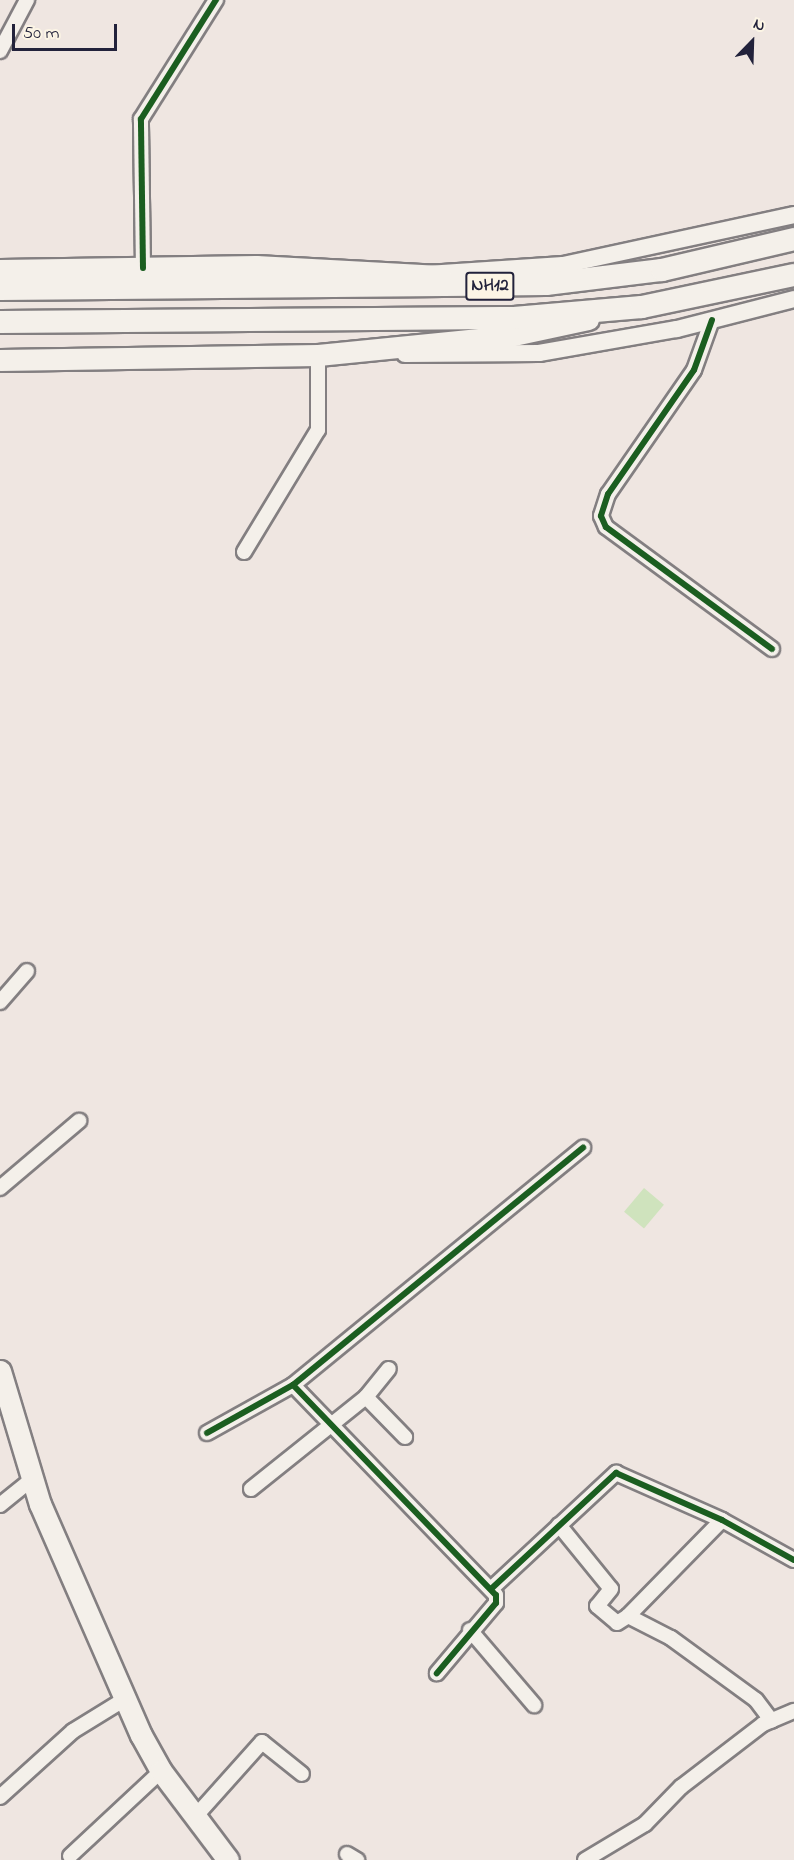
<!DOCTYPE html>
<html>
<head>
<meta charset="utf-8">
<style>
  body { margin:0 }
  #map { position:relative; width:794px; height:1860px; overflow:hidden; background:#efe6e1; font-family:"Indie Flower",sans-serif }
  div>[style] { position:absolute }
  .green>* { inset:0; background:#cfe3bd; transform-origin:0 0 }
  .roads { filter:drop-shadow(2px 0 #837f81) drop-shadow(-2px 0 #837f81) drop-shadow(0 2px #837f81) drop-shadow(0 -2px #837f81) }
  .minor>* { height:14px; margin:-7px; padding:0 7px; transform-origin:7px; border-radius:7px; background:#f4f0ea }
  .tertiary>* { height:16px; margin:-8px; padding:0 8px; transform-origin:8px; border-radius:8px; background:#f4f0ea }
  .primary>* { height:21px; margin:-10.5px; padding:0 10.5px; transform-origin:10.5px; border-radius:10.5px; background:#f4f0ea }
  .trunk>* { height:22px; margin:-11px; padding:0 11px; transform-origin:11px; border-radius:11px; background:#f4f0ea }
  .cycleway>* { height:6px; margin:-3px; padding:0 3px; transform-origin:3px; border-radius:3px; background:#1b5e20 }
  span { translate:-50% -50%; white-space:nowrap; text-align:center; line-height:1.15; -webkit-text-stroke:4.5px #fcf5e5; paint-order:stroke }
  .shield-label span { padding:2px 4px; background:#fcf5e5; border:2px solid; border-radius:4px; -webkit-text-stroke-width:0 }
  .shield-label { font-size:18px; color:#22223b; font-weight:700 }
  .north { position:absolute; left:722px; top:12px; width:60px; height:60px; -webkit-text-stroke:4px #fcf5e5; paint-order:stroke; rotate:23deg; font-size:16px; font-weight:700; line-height:24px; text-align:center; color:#22223b }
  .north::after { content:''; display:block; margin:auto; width:21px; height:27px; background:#22223b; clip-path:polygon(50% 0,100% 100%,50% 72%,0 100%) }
  .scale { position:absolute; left:12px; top:24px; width:105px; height:27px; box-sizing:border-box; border:3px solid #22223b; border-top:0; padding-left:8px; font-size:18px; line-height:21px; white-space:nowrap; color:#22223b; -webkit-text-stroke:4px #fcf5e5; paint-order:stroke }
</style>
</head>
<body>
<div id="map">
  <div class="green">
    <i style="left:644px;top:1188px;width:26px;height:31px;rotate:40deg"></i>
  </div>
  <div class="roads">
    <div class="minor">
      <i style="left:0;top:51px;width:58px;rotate:-62.1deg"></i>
      <i style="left:143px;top:268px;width:149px;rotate:-90.8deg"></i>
      <i style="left:141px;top:119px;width:141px;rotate:-57.8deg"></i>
      <i style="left:712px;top:320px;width:53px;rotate:109.8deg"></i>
      <i style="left:694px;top:370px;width:151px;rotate:124.7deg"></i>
      <i style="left:608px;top:494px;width:23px;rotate:108deg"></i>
      <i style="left:601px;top:516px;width:12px;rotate:66deg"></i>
      <i style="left:606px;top:527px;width:206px;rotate:36.3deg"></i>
      <i style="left:244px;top:552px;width:143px;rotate:-58.8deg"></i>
      <i style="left:318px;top:430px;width:75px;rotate:-90deg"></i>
      <i style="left:0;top:1002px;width:41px;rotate:-48.9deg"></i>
      <i style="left:0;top:1188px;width:104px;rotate:-40.3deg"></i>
      <i style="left:293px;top:1385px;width:292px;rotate:46deg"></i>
      <i style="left:496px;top:1595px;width:8px;rotate:90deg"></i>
      <i style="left:496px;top:1603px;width:92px;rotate:130.1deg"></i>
      <i style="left:366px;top:1397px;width:56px;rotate:45.7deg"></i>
      <i style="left:207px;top:1433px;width:98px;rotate:-29.2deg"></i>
      <i style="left:293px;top:1385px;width:375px;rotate:-39.3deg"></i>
      <i style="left:251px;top:1489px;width:147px;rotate:-38.7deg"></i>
      <i style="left:366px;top:1397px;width:36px;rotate:-51deg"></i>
      <i style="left:0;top:1505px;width:40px;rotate:-39deg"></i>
      <i style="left:559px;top:1525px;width:82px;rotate:50.9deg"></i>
      <i style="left:611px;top:1589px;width:22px;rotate:129deg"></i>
      <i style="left:597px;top:1606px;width:26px;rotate:40deg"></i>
      <i style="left:617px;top:1623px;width:13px;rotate:-32deg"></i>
      <i style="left:628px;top:1616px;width:48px;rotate:27.1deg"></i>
      <i style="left:671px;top:1638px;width:105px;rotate:36.1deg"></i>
      <i style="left:756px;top:1700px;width:26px;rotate:53deg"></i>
      <i style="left:491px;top:1589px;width:171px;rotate:-42.9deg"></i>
      <i style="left:616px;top:1473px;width:116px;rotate:23.9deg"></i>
      <i style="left:722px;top:1520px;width:82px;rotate:29.1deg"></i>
      <i style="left:628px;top:1616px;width:134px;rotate:-45.6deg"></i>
      <i style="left:470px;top:1630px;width:99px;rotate:49.5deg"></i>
      <i style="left:0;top:1797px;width:98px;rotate:-42.1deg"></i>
      <i style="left:73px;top:1731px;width:61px;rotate:-31.6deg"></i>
      <i style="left:194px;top:1818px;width:102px;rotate:-48.2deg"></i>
      <i style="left:262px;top:1742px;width:51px;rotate:38.7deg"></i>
      <i style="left:347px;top:1854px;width:12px;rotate:31deg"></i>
      <i style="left:70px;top:1856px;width:125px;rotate:-43deg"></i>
      <i style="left:585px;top:1860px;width:70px;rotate:-31deg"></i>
      <i style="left:645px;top:1824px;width:52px;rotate:-45.8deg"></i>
      <i style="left:681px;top:1787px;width:103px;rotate:-37.5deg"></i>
      <i style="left:763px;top:1724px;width:34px;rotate:-23deg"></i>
    </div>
    <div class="tertiary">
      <i style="left:427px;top:274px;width:136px;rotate:-3.8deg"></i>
      <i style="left:563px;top:265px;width:236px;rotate:-12.2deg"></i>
      <i style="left:405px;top:354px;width:134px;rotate:-0.4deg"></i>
      <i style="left:539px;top:353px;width:140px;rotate:-9.9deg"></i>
      <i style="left:677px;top:329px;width:121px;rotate:-14.4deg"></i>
    </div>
    <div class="primary">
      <i style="left:0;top:270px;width:256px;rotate:-0.9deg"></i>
      <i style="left:256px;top:266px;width:184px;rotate:3.1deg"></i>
      <i style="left:0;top:360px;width:318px;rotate:-0.9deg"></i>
      <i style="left:318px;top:355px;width:192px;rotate:-5.7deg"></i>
      <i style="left:509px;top:336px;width:81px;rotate:-12.1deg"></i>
      <i style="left:0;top:1371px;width:139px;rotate:73.3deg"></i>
      <i style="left:40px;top:1504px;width:252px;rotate:66.4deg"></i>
      <i style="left:141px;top:1735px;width:41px;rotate:60.9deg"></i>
      <i style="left:161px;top:1771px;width:111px;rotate:53deg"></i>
    </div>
    <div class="trunk">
      <i style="left:0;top:289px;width:546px;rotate:-0.52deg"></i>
      <i style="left:546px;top:284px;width:117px;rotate:-6.9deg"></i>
      <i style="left:662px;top:270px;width:136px;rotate:-13.2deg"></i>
      <i style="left:0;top:322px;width:514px;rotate:-0.45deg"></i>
      <i style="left:514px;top:318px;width:128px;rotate:-4.9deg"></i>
      <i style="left:642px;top:307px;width:155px;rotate:-11.9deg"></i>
    </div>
  </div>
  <div class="cycleway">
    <i style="left:143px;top:268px;width:149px;rotate:-90.8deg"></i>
    <i style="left:141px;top:119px;width:141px;rotate:-57.8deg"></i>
    <i style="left:712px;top:320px;width:53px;rotate:109.8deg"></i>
    <i style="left:694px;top:370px;width:151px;rotate:124.7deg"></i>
    <i style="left:608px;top:494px;width:23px;rotate:108deg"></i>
    <i style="left:601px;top:516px;width:12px;rotate:66deg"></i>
    <i style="left:606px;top:527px;width:206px;rotate:36.3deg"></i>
    <i style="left:293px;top:1385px;width:292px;rotate:46deg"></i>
    <i style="left:496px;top:1595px;width:8px;rotate:90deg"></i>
    <i style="left:496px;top:1603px;width:92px;rotate:130.1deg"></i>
    <i style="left:207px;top:1433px;width:98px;rotate:-29.2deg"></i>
    <i style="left:293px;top:1385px;width:375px;rotate:-39.3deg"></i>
    <i style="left:491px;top:1589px;width:171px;rotate:-42.9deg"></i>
    <i style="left:616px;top:1473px;width:116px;rotate:23.9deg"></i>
    <i style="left:722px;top:1520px;width:82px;rotate:29.1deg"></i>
  </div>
  <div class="shield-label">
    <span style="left:490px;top:286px">NH12</span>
  </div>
  <div class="north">N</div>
  <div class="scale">50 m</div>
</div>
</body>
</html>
